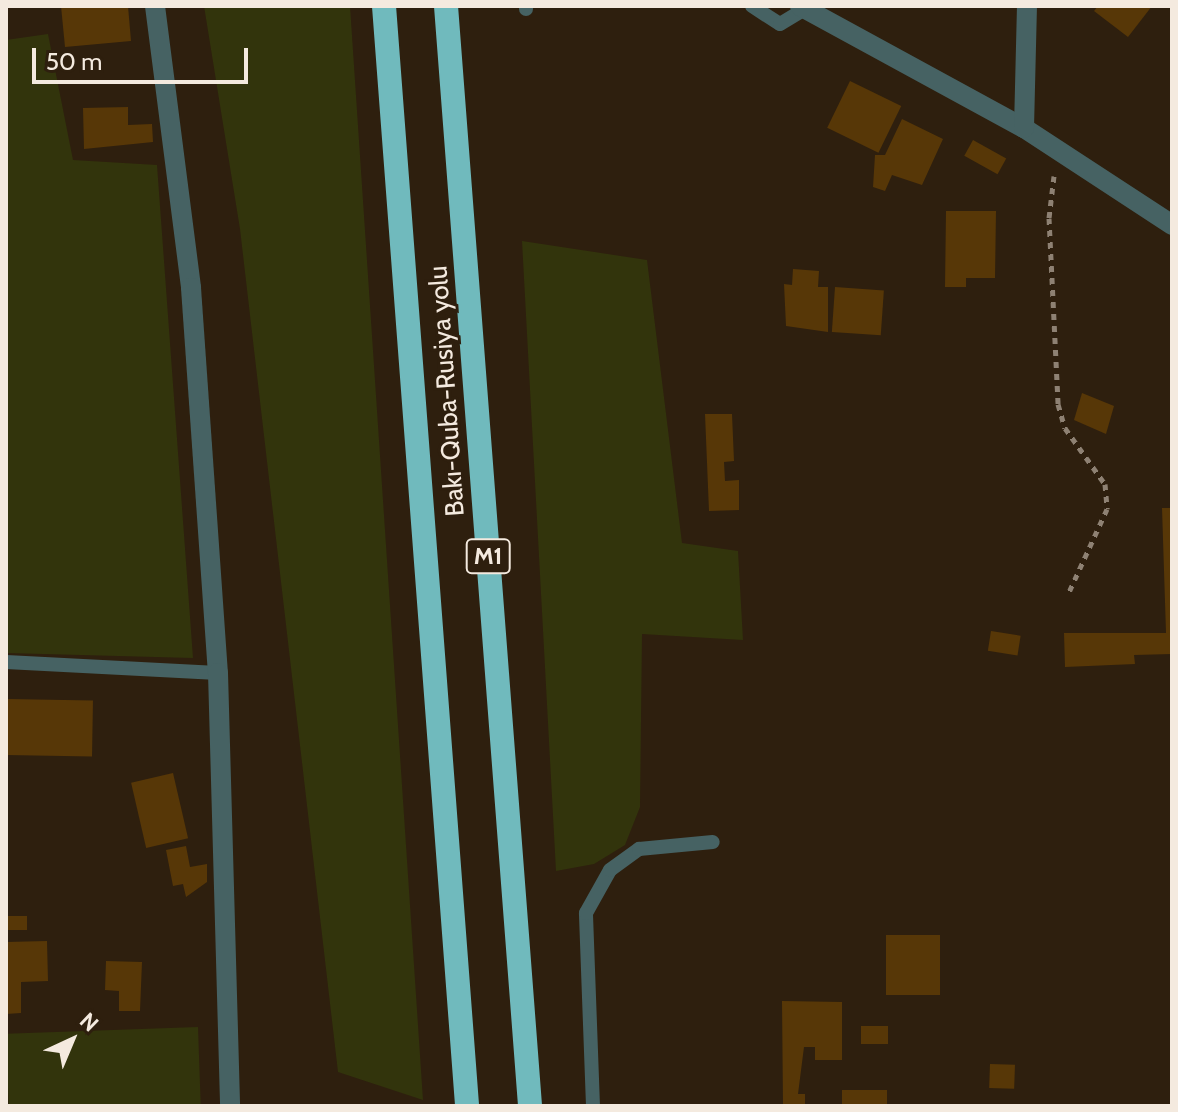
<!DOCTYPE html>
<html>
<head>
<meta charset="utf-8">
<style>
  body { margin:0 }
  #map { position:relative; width:1178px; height:1112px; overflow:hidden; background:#2e1f0e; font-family:Cabin,sans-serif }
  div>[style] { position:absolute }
  .green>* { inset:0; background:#32340c; transform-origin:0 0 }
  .building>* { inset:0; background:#573707; transform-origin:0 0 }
  .path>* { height:5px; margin-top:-2.5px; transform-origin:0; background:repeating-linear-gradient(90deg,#8e8173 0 6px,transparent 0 12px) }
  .lane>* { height:14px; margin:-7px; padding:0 7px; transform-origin:7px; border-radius:7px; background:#466263 }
  .street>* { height:20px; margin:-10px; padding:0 10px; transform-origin:10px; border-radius:10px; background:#466263 }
  .highway>* { height:24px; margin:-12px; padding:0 12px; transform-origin:12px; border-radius:12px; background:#70babd }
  span { translate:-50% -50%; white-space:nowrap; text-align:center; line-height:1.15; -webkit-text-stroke:6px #2e1f0e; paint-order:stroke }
  .shield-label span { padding:2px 6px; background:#2e1f0e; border:2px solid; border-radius:6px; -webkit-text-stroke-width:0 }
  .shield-label { font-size:24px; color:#f4eadf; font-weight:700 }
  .street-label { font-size:26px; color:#f4eadf }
  .frame { position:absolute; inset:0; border:8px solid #f4eadf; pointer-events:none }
  .north { position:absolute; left:32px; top:1000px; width:80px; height:80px; -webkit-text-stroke:6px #2e1f0e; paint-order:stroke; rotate:44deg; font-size:22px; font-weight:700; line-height:32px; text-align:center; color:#f4eadf }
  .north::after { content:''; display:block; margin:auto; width:28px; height:36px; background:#f4eadf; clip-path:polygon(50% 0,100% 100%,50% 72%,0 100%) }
  .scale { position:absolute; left:32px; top:48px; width:216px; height:36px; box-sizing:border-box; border:4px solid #f4eadf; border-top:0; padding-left:10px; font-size:24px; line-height:28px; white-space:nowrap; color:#f4eadf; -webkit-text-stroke:6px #2e1f0e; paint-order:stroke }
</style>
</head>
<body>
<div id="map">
  <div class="green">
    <i style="clip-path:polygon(204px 6px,350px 6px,423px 1100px,338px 1072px,240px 229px)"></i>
    <i style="clip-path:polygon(48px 34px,73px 160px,157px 165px,193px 658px,6px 653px,6px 40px)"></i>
    <i style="clip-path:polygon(522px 241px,647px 260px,682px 543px,738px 551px,743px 640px,642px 634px,640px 807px,625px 845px,594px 864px,556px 871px)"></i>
    <i style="left:198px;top:1027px;width:79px;height:192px;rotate:88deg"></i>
  </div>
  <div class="building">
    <i style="clip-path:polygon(61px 6px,128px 6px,131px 41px,65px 47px)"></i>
    <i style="clip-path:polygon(1098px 6px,1152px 6px,1128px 37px,1094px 11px)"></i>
    <i style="left:850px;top:81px;width:57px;height:52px;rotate:26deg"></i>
    <i style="clip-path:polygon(128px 107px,128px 125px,152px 124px,153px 142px,84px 149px,83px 108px)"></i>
    <i style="clip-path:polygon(902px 119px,943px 139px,922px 185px,892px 175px,885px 191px,873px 187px,875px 155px,885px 155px)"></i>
    <i style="left:973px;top:140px;width:38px;height:18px;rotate:29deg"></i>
    <i style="clip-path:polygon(946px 211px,996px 211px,995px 278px,966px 278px,966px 287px,945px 287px)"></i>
    <i style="clip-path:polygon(793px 269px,819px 271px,818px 287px,828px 287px,828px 332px,786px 326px,784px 284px,792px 285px)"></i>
    <i style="left:835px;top:287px;width:49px;height:45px;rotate:4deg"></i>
    <i style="clip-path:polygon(1082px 393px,1114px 406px,1106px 434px,1074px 420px)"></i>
    <i style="clip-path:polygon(705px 414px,732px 414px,734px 461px,724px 462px,725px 481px,739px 480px,739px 510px,709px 511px)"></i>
    <i style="clip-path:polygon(1162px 508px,1172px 508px,1172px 654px,1134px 655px,1135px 664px,1065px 667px,1064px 633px,1166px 633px)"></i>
    <i style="left:991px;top:631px;width:30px;height:20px;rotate:9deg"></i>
    <i style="left:7px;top:699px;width:86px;height:56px;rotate:1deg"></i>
    <i style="left:173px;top:773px;width:67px;height:43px;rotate:77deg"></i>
    <i style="clip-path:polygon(186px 846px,190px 867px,207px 864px,207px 882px,186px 897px,183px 884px,173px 886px,166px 850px)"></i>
    <i style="left:6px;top:916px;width:21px;height:14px"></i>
    <i style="left:886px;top:935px;width:54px;height:60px"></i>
    <i style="clip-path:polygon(47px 941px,48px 981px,21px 982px,21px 1013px,6px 1014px,6px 942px)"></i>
    <i style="clip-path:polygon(106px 961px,142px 962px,140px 1011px,119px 1011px,119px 991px,105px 990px)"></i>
    <i style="clip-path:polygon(782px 1001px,842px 1002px,842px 1060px,815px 1060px,815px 1047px,804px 1047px,798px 1094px,805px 1094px,805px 1106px,783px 1106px)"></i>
    <i style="left:888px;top:1026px;width:18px;height:27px;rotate:90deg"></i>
    <i style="left:990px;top:1064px;width:25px;height:24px;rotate:2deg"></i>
    <i style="left:842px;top:1090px;width:45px;height:16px"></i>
  </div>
  <div class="path">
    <i style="left:1054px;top:176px;width:42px;rotate:96.8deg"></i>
    <i style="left:1049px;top:218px;width:186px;rotate:87.2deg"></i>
    <i style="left:1058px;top:404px;width:25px;rotate:74deg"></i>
    <i style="left:1065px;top:428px;width:69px;rotate:54.5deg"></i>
    <i style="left:1105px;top:484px;width:25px;rotate:85deg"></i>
    <i style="left:1107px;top:509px;width:94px;rotate:114.6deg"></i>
  </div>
  <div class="lane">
    <i style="left:526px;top:6px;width:3px;rotate:90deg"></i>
    <i style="left:752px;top:6px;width:33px;rotate:33deg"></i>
    <i style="left:780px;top:24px;width:29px;rotate:-31deg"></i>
    <i style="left:6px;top:662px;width:212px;rotate:3deg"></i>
    <i style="left:593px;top:1106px;width:193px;rotate:-92.1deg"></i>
    <i style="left:586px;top:913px;width:49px;rotate:-60.8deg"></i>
    <i style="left:610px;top:870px;width:36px;rotate:-36deg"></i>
    <i style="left:639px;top:849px;width:74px;rotate:-5.4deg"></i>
  </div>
  <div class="street">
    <i style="left:155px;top:6px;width:284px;rotate:82.7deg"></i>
    <i style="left:191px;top:288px;width:386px;rotate:86deg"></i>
    <i style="left:218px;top:673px;width:433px;rotate:88.4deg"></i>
    <i style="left:800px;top:6px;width:255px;rotate:28.6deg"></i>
    <i style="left:1024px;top:128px;width:177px;rotate:33.2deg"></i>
    <i style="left:1024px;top:128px;width:122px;rotate:-88.6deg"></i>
  </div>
  <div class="highway">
    <i style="left:384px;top:6px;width:1103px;rotate:85.68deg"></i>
    <i style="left:446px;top:6px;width:1103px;rotate:85.63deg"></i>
  </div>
  <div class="shield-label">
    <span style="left:488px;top:556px">M1</span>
  </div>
  <div class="street-label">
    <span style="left:447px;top:391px;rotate:-94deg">Bakı-Quba-Rusiya yolu</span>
  </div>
  <div class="frame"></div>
  <div class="north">N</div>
  <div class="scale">50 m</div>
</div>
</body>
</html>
